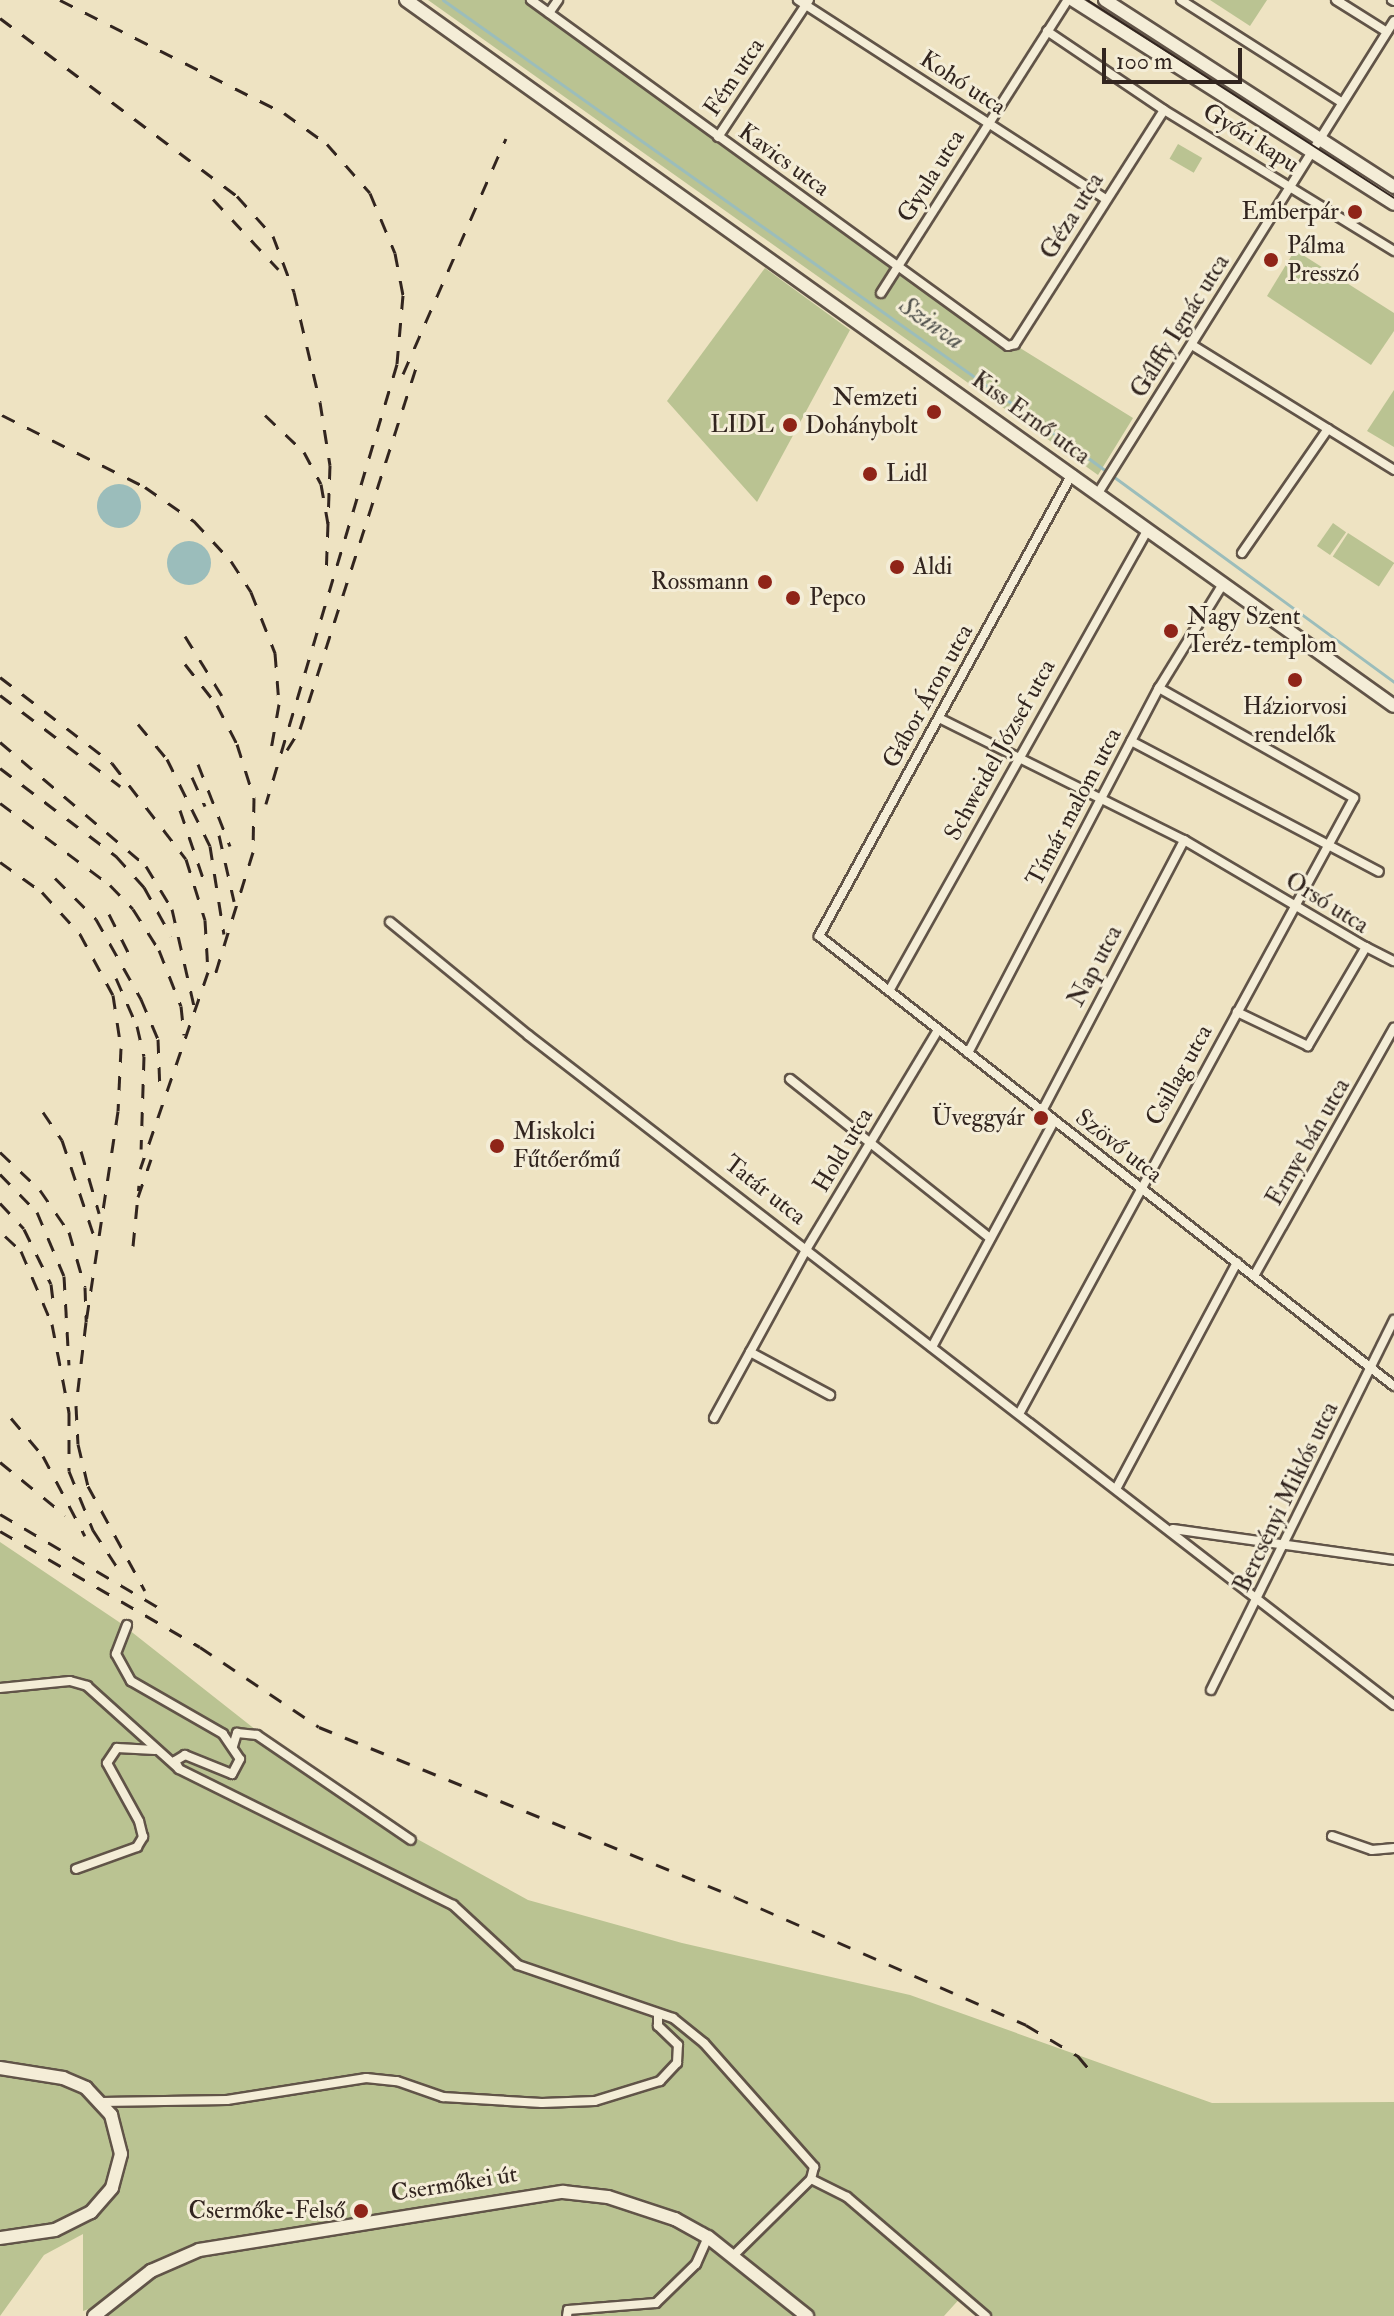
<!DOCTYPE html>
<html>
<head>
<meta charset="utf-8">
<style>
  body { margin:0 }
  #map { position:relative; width:1394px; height:2316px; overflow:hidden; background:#eee3c2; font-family:"IM FELL Double Pica",serif }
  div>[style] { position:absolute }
  .green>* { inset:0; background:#bac392; transform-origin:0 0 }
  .water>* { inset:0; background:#9bbdbb }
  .round { border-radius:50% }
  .stream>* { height:3px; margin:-1.5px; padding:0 1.5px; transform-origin:1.5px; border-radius:1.5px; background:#9bbdbb }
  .roads { filter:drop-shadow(2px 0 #615448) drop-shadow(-2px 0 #615448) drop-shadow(0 2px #615448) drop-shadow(0 -2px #615448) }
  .street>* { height:8px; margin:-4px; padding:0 4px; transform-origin:4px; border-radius:4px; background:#f4edd7 }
  .secondary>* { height:12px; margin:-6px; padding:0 6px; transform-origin:6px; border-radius:6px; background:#f4edd7 }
  .tram>* { height:2px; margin:-1px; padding:0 1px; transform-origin:1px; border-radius:1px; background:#32251f }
  .rail>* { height:3px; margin-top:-1.5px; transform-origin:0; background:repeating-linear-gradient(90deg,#32251f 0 14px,transparent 0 28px) }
  .dots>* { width:22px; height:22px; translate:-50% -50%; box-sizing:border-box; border:4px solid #f4edd7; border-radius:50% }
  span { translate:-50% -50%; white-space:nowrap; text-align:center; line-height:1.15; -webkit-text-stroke:6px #f4edd7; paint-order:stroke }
  .street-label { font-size:24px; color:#32251f }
  .poi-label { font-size:24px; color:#32251f }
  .right { translate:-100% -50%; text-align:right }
  .left { translate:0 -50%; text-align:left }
  .water-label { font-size:26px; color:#52534e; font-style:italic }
  .scale { position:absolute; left:1102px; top:48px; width:140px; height:36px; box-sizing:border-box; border:4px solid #32251f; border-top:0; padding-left:10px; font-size:24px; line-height:28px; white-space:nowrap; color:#32251f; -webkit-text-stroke:6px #f4edd7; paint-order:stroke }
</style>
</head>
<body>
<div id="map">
  <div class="green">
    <i style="clip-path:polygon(428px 0,524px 0,897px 272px,1133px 418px,1098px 475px)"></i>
    <i style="clip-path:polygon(1210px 0,1267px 0,1250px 26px)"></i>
    <i style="left:1178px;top:144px;width:28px;height:17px;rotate:30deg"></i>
    <i style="clip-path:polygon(1295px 250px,1394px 313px,1394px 331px,1371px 365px,1267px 296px)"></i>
    <i style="clip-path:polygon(765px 268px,850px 330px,757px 502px,667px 401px)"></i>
    <i style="clip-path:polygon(1394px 390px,1394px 447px,1367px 431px)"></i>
    <i style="left:1333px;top:523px;width:16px;height:28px;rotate:35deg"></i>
    <i style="left:1348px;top:533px;width:55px;height:28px;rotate:33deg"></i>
    <i style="clip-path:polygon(0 1542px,119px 1622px,261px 1734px,388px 1823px,528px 1900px,682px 1943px,910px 1995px,1212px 2103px,1394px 2102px,1394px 2316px,989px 2316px,963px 2295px,944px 2316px,96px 2316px,106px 2303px,83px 2311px,83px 2234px,44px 2255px,0 2316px)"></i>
  </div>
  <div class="water">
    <i class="round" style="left:97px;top:484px;width:44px;height:44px"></i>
    <i class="round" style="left:167px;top:541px;width:44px;height:44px"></i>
  </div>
  <div class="stream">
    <i style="left:443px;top:0;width:767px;rotate:35.35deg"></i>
    <i style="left:1069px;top:444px;width:403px;rotate:36.2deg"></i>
  </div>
  <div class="roads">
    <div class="street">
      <i style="left:531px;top:0;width:589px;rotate:35.96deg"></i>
      <i style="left:1008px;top:346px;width:7px;rotate:-16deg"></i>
      <i style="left:1015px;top:344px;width:277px;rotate:-57.5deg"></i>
      <i style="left:798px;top:0;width:367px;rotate:32.9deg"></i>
      <i style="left:1181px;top:0;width:190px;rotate:32.5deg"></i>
      <i style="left:1336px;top:0;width:60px;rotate:32.1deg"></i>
      <i style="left:1392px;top:0;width:2px;rotate:27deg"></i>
      <i style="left:549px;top:13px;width:16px;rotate:-55deg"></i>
      <i style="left:1047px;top:31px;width:141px;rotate:34deg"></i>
      <i style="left:1164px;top:110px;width:270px;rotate:31.5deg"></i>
      <i style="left:718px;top:137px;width:164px;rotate:-56.4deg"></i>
      <i style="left:881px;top:293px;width:348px;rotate:-57.5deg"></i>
      <i style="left:1192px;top:345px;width:238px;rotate:31.7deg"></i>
      <i style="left:1072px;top:474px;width:527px;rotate:118.71deg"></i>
      <i style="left:819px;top:936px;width:730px;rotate:38.05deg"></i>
      <i style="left:1098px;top:493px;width:557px;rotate:-57.91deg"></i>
      <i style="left:1242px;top:553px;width:151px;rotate:-55.3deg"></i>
      <i style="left:939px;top:718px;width:274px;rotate:26.5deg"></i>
      <i style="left:1184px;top:840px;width:211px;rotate:30.5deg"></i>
      <i style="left:1366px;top:947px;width:115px;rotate:120.4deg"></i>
      <i style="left:1308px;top:1046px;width:79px;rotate:-154.4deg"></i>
      <i style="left:1131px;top:741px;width:280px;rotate:27.8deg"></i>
      <i style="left:390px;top:922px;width:178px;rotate:39.3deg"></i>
      <i style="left:528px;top:1035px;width:1095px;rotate:37.73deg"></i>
      <i style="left:1366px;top:947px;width:31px;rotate:27deg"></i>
      <i style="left:889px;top:991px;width:530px;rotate:-60.72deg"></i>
      <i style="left:968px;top:1053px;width:412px;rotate:-62.4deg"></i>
      <i style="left:1159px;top:688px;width:122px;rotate:-58.4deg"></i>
      <i style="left:790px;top:1079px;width:256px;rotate:38.5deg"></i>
      <i style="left:1042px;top:1111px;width:306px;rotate:-62.3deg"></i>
      <i style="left:1254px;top:1276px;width:285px;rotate:-60.6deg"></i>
      <i style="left:932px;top:1347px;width:257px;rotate:-61.6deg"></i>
      <i style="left:750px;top:1352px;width:91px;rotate:28.3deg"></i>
      <i style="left:1019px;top:1414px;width:701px;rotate:-61.46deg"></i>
      <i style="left:1354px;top:798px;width:224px;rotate:-150.6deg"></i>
      <i style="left:714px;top:1418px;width:194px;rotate:-61.3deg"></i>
      <i style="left:807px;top:1248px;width:254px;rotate:-59deg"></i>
      <i style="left:1116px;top:1489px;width:257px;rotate:-61.9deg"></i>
      <i style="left:1173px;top:1529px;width:223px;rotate:8deg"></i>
      <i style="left:127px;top:1625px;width:31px;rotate:111deg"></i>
      <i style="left:116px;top:1654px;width:31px;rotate:61deg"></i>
      <i style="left:131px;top:1681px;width:106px;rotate:29.9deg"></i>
      <i style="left:223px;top:1734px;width:30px;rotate:56deg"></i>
      <i style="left:240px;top:1759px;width:17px;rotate:118deg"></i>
      <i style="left:232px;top:1774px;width:51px;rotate:-158deg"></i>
      <i style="left:185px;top:1755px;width:12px;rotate:149deg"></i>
      <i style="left:175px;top:1761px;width:9px;rotate:63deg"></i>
      <i style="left:179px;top:1769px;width:306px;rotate:26.4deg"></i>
      <i style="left:453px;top:1905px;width:88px;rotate:42.7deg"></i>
      <i style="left:518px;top:1965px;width:164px;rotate:18.9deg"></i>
      <i style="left:673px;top:2018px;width:40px;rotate:39deg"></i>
      <i style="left:704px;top:2043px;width:166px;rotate:48.4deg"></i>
      <i style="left:814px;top:2167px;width:12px;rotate:104deg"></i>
      <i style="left:811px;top:2179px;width:110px;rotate:135.4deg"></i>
      <i style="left:0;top:1688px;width:70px;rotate:-5.7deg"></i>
      <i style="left:70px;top:1681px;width:18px;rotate:16deg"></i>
      <i style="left:87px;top:1686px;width:122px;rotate:42deg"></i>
      <i style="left:1211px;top:1690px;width:413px;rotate:-63.7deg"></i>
      <i style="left:233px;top:1746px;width:14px;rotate:-73deg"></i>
      <i style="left:237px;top:1733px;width:20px;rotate:6deg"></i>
      <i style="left:257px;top:1735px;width:186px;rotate:34.3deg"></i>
      <i style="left:1332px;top:1836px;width:42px;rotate:19.3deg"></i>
      <i style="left:1372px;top:1850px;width:22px;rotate:-5deg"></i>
      <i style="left:76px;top:1869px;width:65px;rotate:-19.8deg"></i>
      <i style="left:137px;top:1847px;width:12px;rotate:-59deg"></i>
      <i style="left:143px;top:1837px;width:16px;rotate:-104deg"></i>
      <i style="left:139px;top:1821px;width:66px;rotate:-118.9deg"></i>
      <i style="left:107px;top:1763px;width:18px;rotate:-56deg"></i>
      <i style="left:117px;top:1748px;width:38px;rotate:3deg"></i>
      <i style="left:102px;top:2102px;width:125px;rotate:-0.9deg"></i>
      <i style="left:227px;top:2100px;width:141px;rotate:-9deg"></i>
      <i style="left:366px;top:2078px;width:31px;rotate:6deg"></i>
      <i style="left:397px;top:2081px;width:49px;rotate:19.2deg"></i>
      <i style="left:443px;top:2097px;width:99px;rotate:3.5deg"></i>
      <i style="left:542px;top:2103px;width:53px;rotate:-2.2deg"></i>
      <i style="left:595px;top:2101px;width:68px;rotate:-17.1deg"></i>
      <i style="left:660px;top:2081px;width:25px;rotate:-47deg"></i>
      <i style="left:677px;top:2063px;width:18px;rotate:-87deg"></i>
      <i style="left:678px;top:2045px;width:28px;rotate:-136deg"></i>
      <i style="left:658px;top:2026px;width:11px;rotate:-90deg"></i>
      <i style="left:811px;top:2179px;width:40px;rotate:26.6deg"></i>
      <i style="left:847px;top:2197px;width:183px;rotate:40.6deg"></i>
      <i style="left:567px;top:2316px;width:6px;rotate:-81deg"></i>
      <i style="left:568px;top:2310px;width:88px;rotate:-4.5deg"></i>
      <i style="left:656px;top:2303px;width:56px;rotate:-44.3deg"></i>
      <i style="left:696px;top:2264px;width:30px;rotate:-66deg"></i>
    </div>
    <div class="secondary">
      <i style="left:406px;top:0;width:1214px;rotate:35.55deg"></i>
      <i style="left:1073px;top:0;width:380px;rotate:32.4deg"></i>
      <i style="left:1105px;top:0;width:344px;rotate:32.9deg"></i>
      <i style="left:0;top:2068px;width:64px;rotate:9deg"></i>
      <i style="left:63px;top:2078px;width:25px;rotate:23deg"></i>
      <i style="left:86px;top:2088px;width:37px;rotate:47deg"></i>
      <i style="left:111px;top:2115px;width:40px;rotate:75.6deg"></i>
      <i style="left:121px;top:2154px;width:35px;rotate:105deg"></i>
      <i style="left:112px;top:2188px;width:32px;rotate:131deg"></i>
      <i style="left:91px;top:2212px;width:40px;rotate:153.4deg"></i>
      <i style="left:55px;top:2230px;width:56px;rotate:171.7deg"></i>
      <i style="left:94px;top:2316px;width:73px;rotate:-38.3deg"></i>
      <i style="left:151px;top:2271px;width:52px;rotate:-23.6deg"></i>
      <i style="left:199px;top:2250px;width:369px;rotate:-9.1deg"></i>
      <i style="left:563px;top:2192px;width:45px;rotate:6.3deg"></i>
      <i style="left:608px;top:2197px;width:71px;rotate:18.2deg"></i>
      <i style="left:675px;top:2219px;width:38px;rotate:29deg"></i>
      <i style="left:708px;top:2237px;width:127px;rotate:38.6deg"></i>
    </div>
  </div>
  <div class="tram">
    <i style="left:1087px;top:0;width:365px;rotate:32.8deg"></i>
  </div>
  <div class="rail">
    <i style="left:60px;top:0;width:251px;rotate:26.8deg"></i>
    <i style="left:284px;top:113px;width:53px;rotate:35.8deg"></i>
    <i style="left:327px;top:144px;width:65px;rotate:48.7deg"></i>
    <i style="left:370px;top:193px;width:65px;rotate:67.4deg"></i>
    <i style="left:395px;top:253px;width:43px;rotate:79.2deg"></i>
    <i style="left:403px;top:295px;width:69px;rotate:95deg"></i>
    <i style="left:397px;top:364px;width:459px;rotate:106.6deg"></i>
    <i style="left:0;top:18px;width:296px;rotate:36.9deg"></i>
    <i style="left:237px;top:196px;width:54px;rotate:48deg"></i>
    <i style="left:273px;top:236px;width:60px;rotate:69.4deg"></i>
    <i style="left:294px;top:292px;width:113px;rotate:76.7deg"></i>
    <i style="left:320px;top:402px;width:64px;rotate:81deg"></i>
    <i style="left:330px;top:465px;width:58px;rotate:92deg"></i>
    <i style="left:213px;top:199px;width:96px;rotate:47.1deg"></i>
    <i style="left:403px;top:374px;width:257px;rotate:-66.4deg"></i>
    <i style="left:2px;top:415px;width:160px;rotate:26.7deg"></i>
    <i style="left:145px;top:487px;width:60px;rotate:34.8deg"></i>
    <i style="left:194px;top:521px;width:54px;rotate:47.2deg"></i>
    <i style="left:231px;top:561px;width:37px;rotate:57deg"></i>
    <i style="left:251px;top:592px;width:66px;rotate:68.5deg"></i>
    <i style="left:275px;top:653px;width:51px;rotate:85.5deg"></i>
    <i style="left:279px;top:704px;width:52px;rotate:100deg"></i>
    <i style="left:265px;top:415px;width:54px;rotate:43.5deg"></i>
    <i style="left:304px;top:452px;width:36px;rotate:62deg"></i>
    <i style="left:321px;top:484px;width:40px;rotate:80deg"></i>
    <i style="left:328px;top:523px;width:55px;rotate:92.1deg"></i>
    <i style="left:185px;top:636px;width:70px;rotate:58.3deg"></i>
    <i style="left:185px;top:664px;width:52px;rotate:52deg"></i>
    <i style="left:217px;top:705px;width:44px;rotate:62.9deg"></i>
    <i style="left:237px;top:744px;width:57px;rotate:72.5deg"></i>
    <i style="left:254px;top:798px;width:54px;rotate:91.1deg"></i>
    <i style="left:253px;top:852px;width:135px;rotate:107.2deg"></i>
    <i style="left:0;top:677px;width:141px;rotate:37.5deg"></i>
    <i style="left:112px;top:763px;width:121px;rotate:52.4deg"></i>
    <i style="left:186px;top:859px;width:64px;rotate:72.7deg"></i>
    <i style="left:205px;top:920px;width:52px;rotate:86.7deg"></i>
    <i style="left:208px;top:972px;width:208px;rotate:109deg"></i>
    <i style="left:0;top:695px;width:151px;rotate:37.2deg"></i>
    <i style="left:138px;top:724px;width:45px;rotate:50.4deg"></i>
    <i style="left:167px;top:759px;width:97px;rotate:63.7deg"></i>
    <i style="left:210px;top:846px;width:89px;rotate:81deg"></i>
    <i style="left:0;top:742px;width:192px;rotate:40.3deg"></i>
    <i style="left:146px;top:866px;width:50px;rotate:58.8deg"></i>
    <i style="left:172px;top:909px;width:99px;rotate:77.2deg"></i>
    <i style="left:287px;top:750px;width:25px;rotate:-58deg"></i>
    <i style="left:300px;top:729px;width:383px;rotate:-72.2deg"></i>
    <i style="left:198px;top:764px;width:88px;rotate:68.7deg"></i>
    <i style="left:0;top:768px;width:146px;rotate:37.2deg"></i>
    <i style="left:116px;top:856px;width:42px;rotate:47.9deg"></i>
    <i style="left:144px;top:887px;width:56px;rotate:61.1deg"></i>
    <i style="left:192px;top:777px;width:32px;rotate:66deg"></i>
    <i style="left:0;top:803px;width:137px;rotate:36.7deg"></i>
    <i style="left:110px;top:885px;width:33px;rotate:46deg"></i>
    <i style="left:133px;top:909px;width:49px;rotate:57.6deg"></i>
    <i style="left:159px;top:950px;width:60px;rotate:68.6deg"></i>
    <i style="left:181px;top:1006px;width:29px;rotate:84deg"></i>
    <i style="left:180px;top:810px;width:75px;rotate:71.3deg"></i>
    <i style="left:219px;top:835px;width:68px;rotate:77.2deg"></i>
    <i style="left:0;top:862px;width:52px;rotate:35.5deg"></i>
    <i style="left:42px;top:892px;width:57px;rotate:47.9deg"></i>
    <i style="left:80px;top:934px;width:69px;rotate:61.6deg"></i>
    <i style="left:113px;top:995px;width:54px;rotate:81.4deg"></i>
    <i style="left:121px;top:1048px;width:63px;rotate:92.7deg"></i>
    <i style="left:118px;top:1111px;width:213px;rotate:98.6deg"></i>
    <i style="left:55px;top:878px;width:58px;rotate:45deg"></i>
    <i style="left:96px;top:919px;width:92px;rotate:60.6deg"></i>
    <i style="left:141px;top:999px;width:43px;rotate:67deg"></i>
    <i style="left:158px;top:1039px;width:52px;rotate:87.8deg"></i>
    <i style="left:109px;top:914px;width:45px;rotate:63.4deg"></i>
    <i style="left:116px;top:978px;width:52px;rotate:66.4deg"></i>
    <i style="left:137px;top:1026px;width:31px;rotate:77deg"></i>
    <i style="left:144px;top:1056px;width:93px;rotate:91.8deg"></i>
    <i style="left:43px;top:1112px;width:34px;rotate:56deg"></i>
    <i style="left:62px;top:1140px;width:101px;rotate:71.6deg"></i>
    <i style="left:81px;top:1151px;width:65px;rotate:73.8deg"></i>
    <i style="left:0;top:1152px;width:55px;rotate:43.5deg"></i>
    <i style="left:40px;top:1190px;width:51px;rotate:55.4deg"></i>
    <i style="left:69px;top:1232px;width:57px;rotate:73.8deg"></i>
    <i style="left:85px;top:1287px;width:35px;rotate:88deg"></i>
    <i style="left:86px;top:1322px;width:85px;rotate:96.8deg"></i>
    <i style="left:76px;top:1406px;width:38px;rotate:87deg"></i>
    <i style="left:78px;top:1444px;width:43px;rotate:76.6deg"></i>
    <i style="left:88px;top:1486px;width:119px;rotate:61.5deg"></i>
    <i style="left:0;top:1174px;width:53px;rotate:45.8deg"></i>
    <i style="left:37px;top:1212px;width:69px;rotate:67.1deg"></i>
    <i style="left:64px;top:1276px;width:89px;rotate:86.8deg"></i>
    <i style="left:138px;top:1197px;width:40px;rotate:-71.1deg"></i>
    <i style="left:0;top:1203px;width:35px;rotate:47deg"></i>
    <i style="left:24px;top:1229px;width:61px;rotate:63.9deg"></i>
    <i style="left:51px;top:1284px;width:24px;rotate:83deg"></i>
    <i style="left:5px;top:1236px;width:22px;rotate:43deg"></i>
    <i style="left:21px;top:1251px;width:79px;rotate:67deg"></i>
    <i style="left:52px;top:1324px;width:90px;rotate:79.1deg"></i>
    <i style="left:69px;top:1412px;width:59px;rotate:90deg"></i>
    <i style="left:69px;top:1471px;width:64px;rotate:67.9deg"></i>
    <i style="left:93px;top:1530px;width:48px;rotate:57deg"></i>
    <i style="left:133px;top:1246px;width:61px;rotate:-84.4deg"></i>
    <i style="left:11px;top:1418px;width:50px;rotate:49.9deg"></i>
    <i style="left:43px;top:1456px;width:90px;rotate:62.3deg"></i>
    <i style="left:0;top:1462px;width:84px;rotate:39.2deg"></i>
    <i style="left:0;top:1514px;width:189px;rotate:30.5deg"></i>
    <i style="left:0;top:1531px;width:231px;rotate:30.1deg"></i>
    <i style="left:200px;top:1647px;width:143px;rotate:33.9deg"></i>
    <i style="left:319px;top:1727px;width:449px;rotate:22.2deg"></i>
    <i style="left:735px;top:1897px;width:318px;rotate:23.7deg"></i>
    <i style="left:1026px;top:2025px;width:61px;rotate:30.8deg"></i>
    <i style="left:1078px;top:2056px;width:26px;rotate:50deg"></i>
  </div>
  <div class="dots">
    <i style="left:1355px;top:212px;background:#8f2418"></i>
    <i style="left:1271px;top:260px;background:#8f2418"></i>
    <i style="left:934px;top:412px;background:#8f2418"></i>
    <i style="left:790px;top:425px;background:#8f2418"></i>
    <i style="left:870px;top:474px;background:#8f2418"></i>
    <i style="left:897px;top:567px;background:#8f2418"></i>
    <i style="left:765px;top:582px;background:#8f2418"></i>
    <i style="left:793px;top:598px;background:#8f2418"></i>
    <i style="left:1171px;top:631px;background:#8f2418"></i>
    <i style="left:1295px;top:680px;background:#8f2418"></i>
    <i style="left:1041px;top:1118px;background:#8f2418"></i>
    <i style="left:497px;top:1146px;background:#8f2418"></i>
    <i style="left:361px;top:2211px;background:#8f2418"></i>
  </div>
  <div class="street-label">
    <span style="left:734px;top:77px;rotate:-56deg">Fém utca</span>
    <span style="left:963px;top:83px;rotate:33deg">Kohó utca</span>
    <span style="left:1251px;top:138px;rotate:32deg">Győri kapu</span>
    <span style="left:784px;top:160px;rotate:36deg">Kavics utca</span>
    <span style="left:931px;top:176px;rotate:-58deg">Gyula utca</span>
    <span style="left:1072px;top:216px;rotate:-58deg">Géza utca</span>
    <span style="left:1180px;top:326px;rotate:-58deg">Gálffy Ignác utca</span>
    <span style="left:1031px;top:418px;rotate:36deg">Kiss Ernő utca</span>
    <span style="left:928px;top:696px;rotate:-61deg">Gábor Áron utca</span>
    <span style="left:1000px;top:750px;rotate:-61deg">Schweidel József utca</span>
    <span style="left:1074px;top:807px;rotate:-62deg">Tímár malom utca</span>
    <span style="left:1327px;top:903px;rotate:32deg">Orsó utca</span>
    <span style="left:1095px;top:966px;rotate:-62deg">Nap utca</span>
    <span style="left:1179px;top:1075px;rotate:-61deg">Csillag utca</span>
    <span style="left:1308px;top:1142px;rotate:-60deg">Ernye bán utca</span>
    <span style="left:1119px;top:1146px;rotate:38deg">Szövő utca</span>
    <span style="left:843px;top:1150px;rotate:-59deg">Hold utca</span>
    <span style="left:765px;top:1190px;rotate:38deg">Tatár utca</span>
    <span style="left:1286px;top:1497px;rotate:-64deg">Bercsényi Miklós utca</span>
    <span style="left:454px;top:2184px;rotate:-9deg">Csermőkei út</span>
  </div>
  <div class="poi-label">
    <span class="right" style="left:1339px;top:212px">Emberpár</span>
    <span class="left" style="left:1287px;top:260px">Pálma<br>Presszó</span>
    <span class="right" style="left:918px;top:412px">Nemzeti<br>Dohánybolt</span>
    <span class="right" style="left:774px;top:425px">LIDL</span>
    <span class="left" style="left:886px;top:474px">Lidl</span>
    <span class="left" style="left:913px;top:567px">Aldi</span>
    <span class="right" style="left:749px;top:582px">Rossmann</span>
    <span class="left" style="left:809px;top:598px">Pepco</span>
    <span class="left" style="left:1187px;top:631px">Nagy Szent<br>Teréz-templom</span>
    <span style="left:1295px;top:721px">Háziorvosi<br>rendelők</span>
    <span class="right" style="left:1025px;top:1118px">Üveggyár</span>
    <span class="left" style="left:513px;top:1146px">Miskolci<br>Fűtőerőmű</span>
    <span class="right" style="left:345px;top:2211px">Csermőke-Felső</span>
  </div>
  <div class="water-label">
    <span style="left:931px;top:324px;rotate:35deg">Szinva</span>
  </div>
  <div class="scale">100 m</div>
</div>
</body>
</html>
